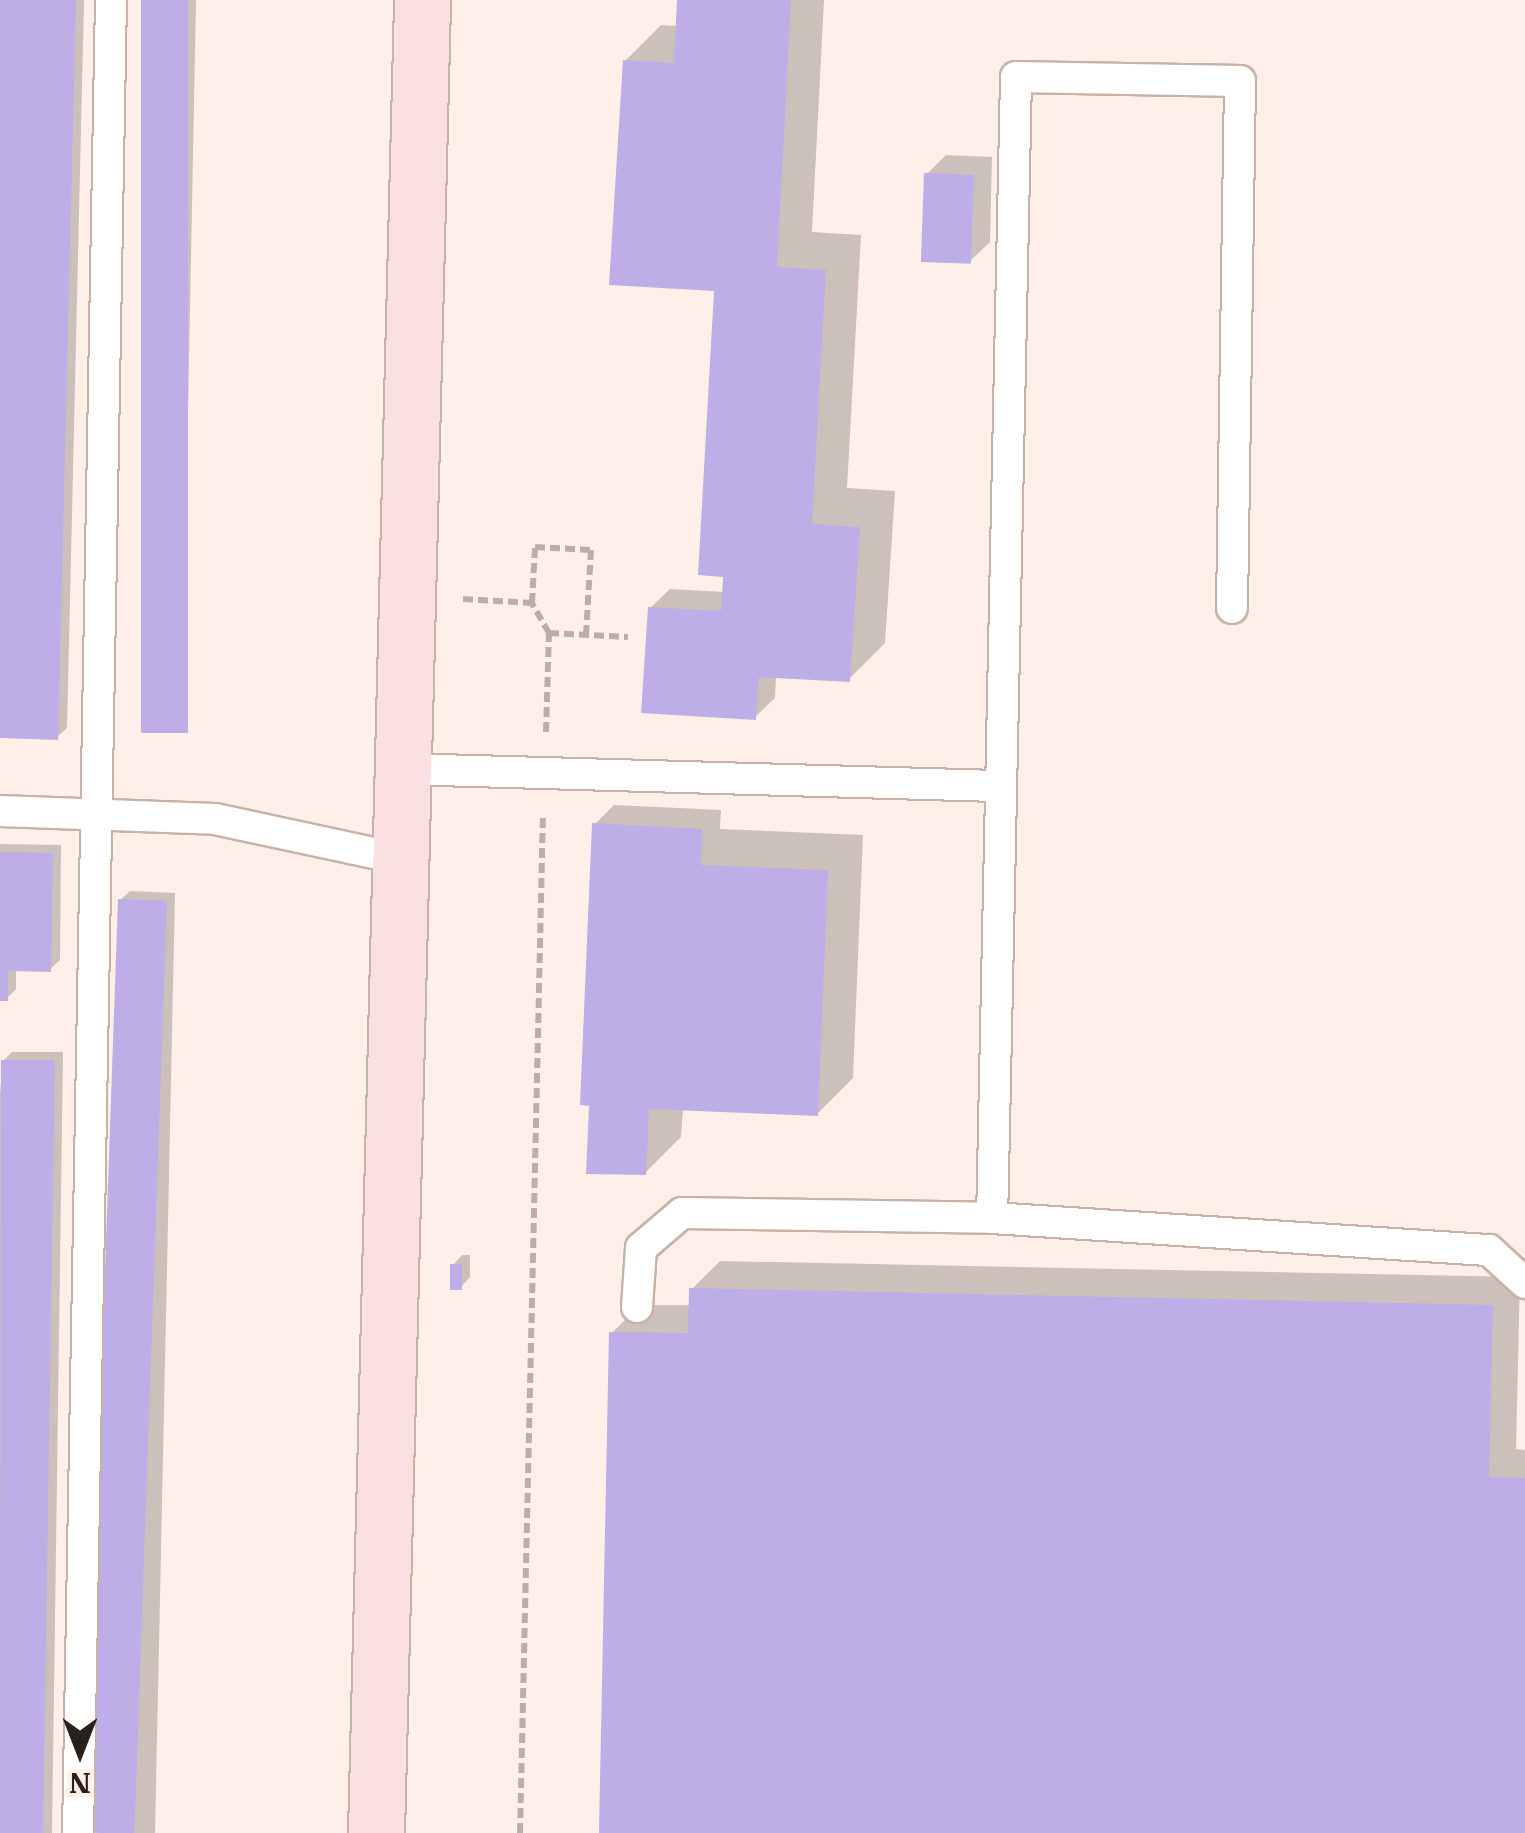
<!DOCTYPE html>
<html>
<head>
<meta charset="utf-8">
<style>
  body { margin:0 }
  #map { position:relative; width:1525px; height:1833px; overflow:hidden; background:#fef0e9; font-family:"IBM Plex Serif",serif }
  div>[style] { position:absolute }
  .shadow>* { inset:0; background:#0003 }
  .building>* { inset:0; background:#bdaee7; transform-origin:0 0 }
  .path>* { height:6px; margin-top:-3px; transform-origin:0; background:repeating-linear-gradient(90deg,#bbaea8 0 10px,transparent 0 15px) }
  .roads { filter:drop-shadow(2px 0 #c8b2a6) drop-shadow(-2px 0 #c8b2a6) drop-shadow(0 2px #c8b2a6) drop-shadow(0 -2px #c8b2a6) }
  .lane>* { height:30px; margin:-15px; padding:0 15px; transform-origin:15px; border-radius:15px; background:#fff }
  .secondary>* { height:55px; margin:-27.5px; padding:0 27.5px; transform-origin:27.5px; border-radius:27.5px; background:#fbe0e2 }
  span { translate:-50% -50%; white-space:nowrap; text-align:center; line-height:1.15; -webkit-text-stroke:9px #fef0e9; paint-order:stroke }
  .north { position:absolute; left:30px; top:1703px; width:100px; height:100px; -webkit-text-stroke:8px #fef0e9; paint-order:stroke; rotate:180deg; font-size:28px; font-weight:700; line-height:40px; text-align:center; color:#2a211d }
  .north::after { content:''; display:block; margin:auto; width:35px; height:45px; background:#2a211d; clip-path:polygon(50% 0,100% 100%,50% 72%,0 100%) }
</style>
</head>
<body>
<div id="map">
  <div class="shadow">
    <i style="clip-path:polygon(0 0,84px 0,67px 728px,57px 737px,0 736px)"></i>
    <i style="clip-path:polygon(143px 0,196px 0,182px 723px,173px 732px)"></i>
    <i style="clip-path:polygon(680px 0,824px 0,812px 232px,861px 235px,847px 488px,895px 491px,885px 643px,849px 679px,776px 675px,775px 698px,755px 717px,650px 608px,670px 589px,724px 592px,717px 288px,625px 61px,661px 25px,678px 26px)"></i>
    <i style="clip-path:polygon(946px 155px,992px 157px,990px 242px,970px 261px,927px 174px)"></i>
    <i style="clip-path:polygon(614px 805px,721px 810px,720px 829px,863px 835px,853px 1078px,817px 1114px,683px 1108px,681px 1137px,645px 1173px,595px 824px)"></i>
    <i style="clip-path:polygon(0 844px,61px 845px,60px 960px,50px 969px,16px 968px,16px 989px,7px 998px,0 998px)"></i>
    <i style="clip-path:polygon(130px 891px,175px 893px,155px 1833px,100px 1833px,120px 900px)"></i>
    <i style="clip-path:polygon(12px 1052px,63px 1052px,52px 1833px,0 1833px,0 1093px,3px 1061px)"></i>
    <i style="clip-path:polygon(462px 1255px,470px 1255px,470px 1277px,461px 1287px,453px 1265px)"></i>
    <i style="clip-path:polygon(720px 1261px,1520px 1277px,1516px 1449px,1525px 1450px,1525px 1833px,601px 1833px,612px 1333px,640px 1305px,691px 1305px,692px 1289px)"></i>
  </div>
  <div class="building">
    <i style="clip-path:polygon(0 0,76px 0,58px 740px,0 738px)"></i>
    <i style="left:141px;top:0;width:47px;height:733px"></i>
    <i style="clip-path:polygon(677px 0,791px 0,777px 267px,826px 270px,812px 524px,860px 527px,850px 682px,759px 677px,756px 720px,641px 713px,648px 607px,721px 611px,723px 577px,698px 575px,714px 291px,609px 285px,623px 60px,674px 63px)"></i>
    <i style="left:924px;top:173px;width:50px;height:89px;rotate:2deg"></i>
    <i style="clip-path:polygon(592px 823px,702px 829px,701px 865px,828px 870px,818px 1116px,649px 1109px,646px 1175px,586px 1174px,589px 1106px,580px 1105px)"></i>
    <i style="clip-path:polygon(0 852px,53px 853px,51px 972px,8px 971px,8px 1001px,0 1001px)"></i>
    <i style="left:118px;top:899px;width:49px;height:934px;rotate:2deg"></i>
    <i style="clip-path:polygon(1px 1060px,55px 1060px,43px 1833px,0 1833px)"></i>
    <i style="left:450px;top:1264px;width:12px;height:26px"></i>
    <i style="clip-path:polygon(689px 1288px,1493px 1305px,1489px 1477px,1525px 1478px,1525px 1833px,599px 1833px,609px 1332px,688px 1333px)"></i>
  </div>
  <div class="path">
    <i style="left:463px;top:599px;width:69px;rotate:3.3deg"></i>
    <i style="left:549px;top:633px;width:34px;rotate:-120deg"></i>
    <i style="left:532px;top:603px;width:56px;rotate:-86.9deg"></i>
    <i style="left:535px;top:547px;width:56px;rotate:3.1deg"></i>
    <i style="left:591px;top:550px;width:85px;rotate:93.4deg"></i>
    <i style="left:546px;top:732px;width:99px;rotate:-88.3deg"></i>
    <i style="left:549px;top:633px;width:79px;rotate:2.9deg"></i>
    <i style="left:520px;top:1833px;width:1018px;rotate:-88.71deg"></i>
  </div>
  <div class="roads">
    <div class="lane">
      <i style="left:1232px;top:608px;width:527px;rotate:-89.13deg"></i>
      <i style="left:1240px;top:81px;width:224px;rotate:-179deg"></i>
      <i style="left:1016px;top:77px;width:1141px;rotate:91.2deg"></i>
      <i style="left:992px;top:1218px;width:498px;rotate:3.7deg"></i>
      <i style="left:1489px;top:1250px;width:49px;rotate:42.5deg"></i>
      <i style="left:403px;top:769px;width:595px;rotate:1.64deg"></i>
      <i style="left:0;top:811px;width:215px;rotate:2.1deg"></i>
      <i style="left:215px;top:819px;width:190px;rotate:12.1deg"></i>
      <i style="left:637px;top:1307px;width:59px;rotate:-86.1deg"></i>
      <i style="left:641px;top:1248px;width:54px;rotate:-40.5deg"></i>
      <i style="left:682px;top:1213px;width:310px;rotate:0.9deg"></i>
      <i style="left:78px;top:1833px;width:1833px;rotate:-88.97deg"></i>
    </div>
    <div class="secondary">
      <i style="left:376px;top:1833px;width:1834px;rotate:-88.56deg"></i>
    </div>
  </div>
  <div class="north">N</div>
</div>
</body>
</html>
